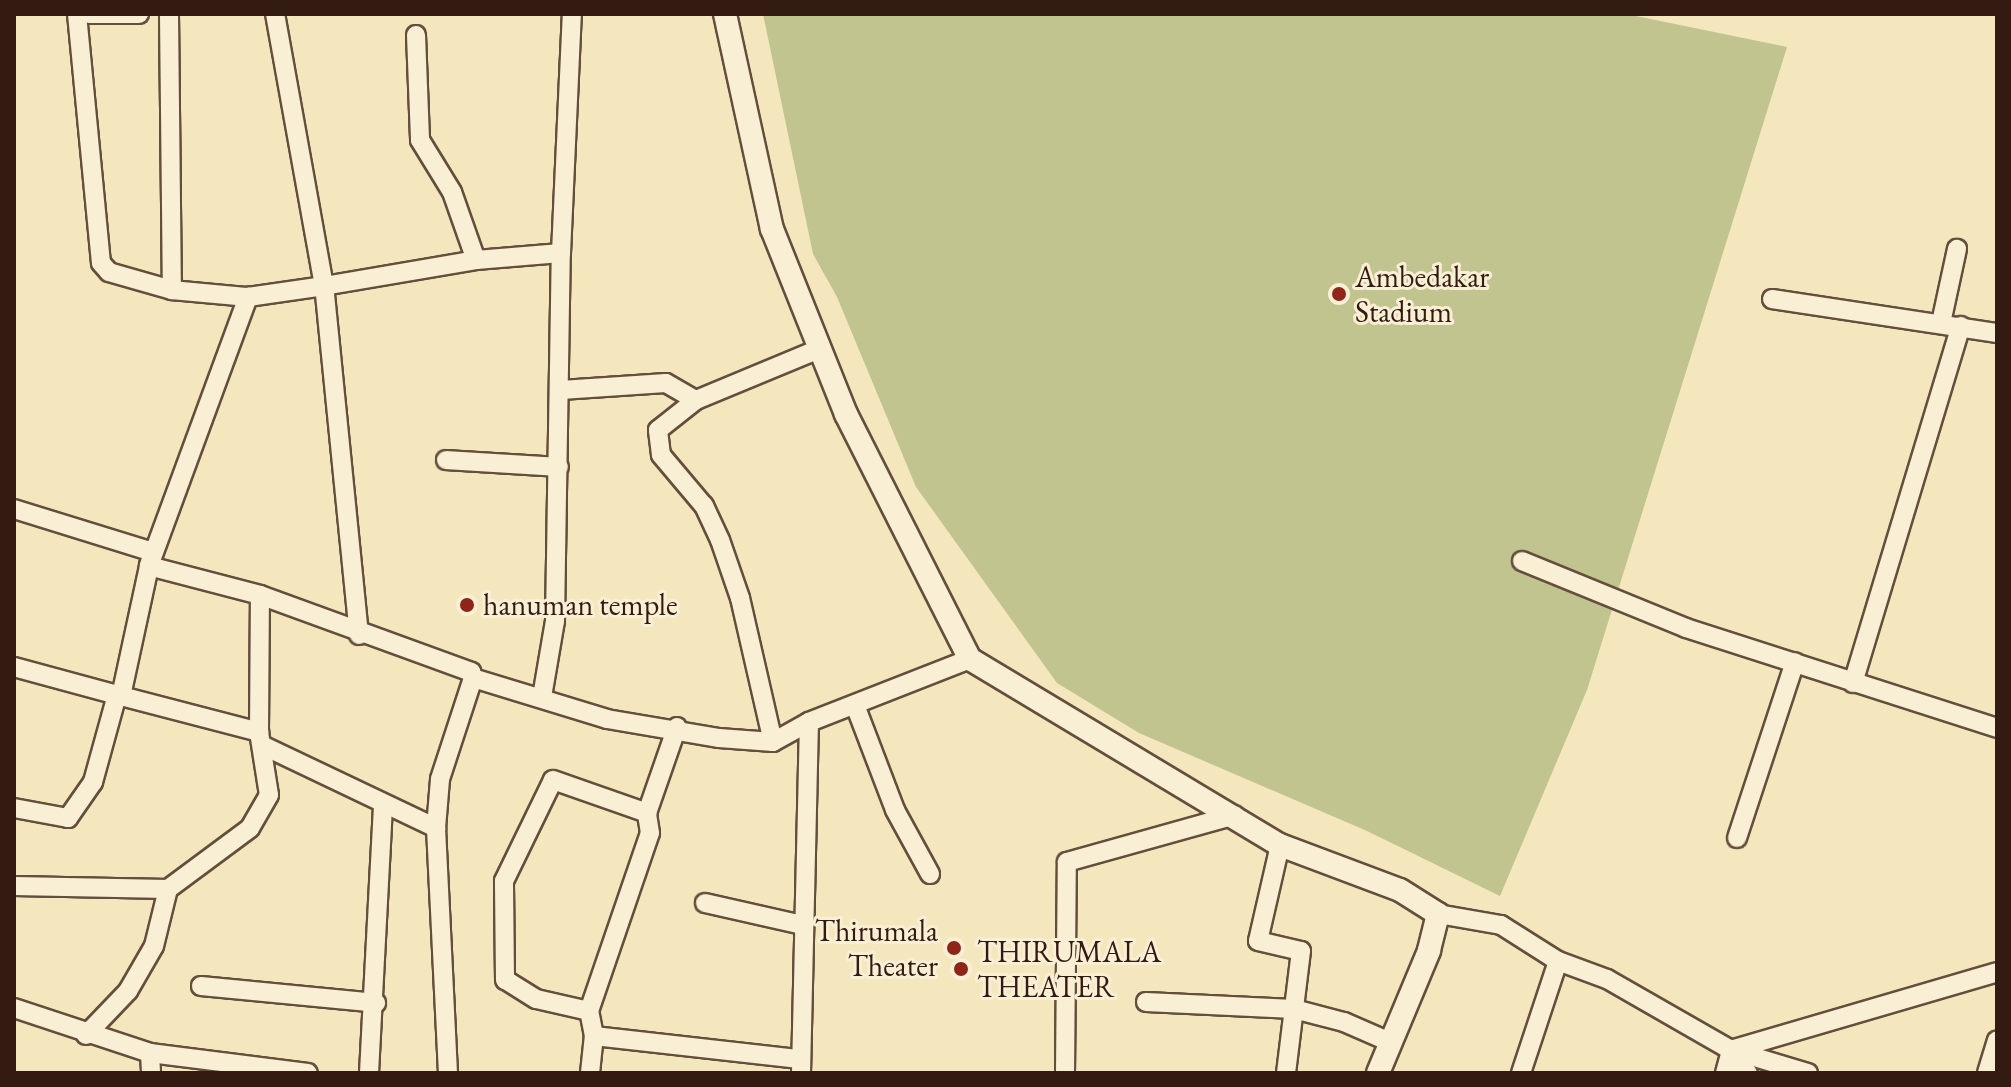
<!DOCTYPE html>
<html>
<head>
<meta charset="utf-8">
<style>
  body { margin:0 }
  #map { position:relative; width:2011px; height:1087px; overflow:hidden; background:#f4e7be; font-family:"EB Garamond",serif }
  div>[style] { position:absolute }
  .green>* { inset:0; background:#c1c48e }
  .roads { filter:drop-shadow(2px 0 #644e3c) drop-shadow(-2px 0 #644e3c) drop-shadow(0 2px #644e3c) drop-shadow(0 -2px #644e3c) }
  .minor>* { height:18px; margin:-9px; padding:0 9px; transform-origin:9px; border-radius:9px; background:#f8efd5 }
  .tertiary>* { height:22px; margin:-11px; padding:0 11px; transform-origin:11px; border-radius:11px; background:#f8efd5 }
  .dots>* { width:22px; height:22px; translate:-50% -50%; box-sizing:border-box; border:4px solid #f8efd5; border-radius:50% }
  span { translate:-50% -50%; white-space:nowrap; text-align:center; line-height:1.15; -webkit-text-stroke:6px #f8efd5; paint-order:stroke }
  .poi-label { font-size:30px; color:#341b11 }
  .left { translate:0 -50%; text-align:left }
  .right { translate:-100% -50%; text-align:right }
  .frame { position:absolute; inset:0; border:16px solid #341b11; pointer-events:none }
</style>
</head>
<body>
<div id="map">
  <div class="green">
    <i style="clip-path:polygon(763px 14px,1626px 14px,1787px 47px,1587px 690px,1500px 896px,1367px 831px,1139px 733px,1057px 683px,916px 487px,837px 297px,813px 254px)"></i>
  </div>
  <div class="roads">
    <div class="minor">
      <i style="left:77px;top:14px;width:250px;rotate:84.5deg"></i>
      <i style="left:101px;top:263px;width:12px;rotate:48deg"></i>
      <i style="left:109px;top:272px;width:66px;rotate:15.9deg"></i>
      <i style="left:89px;top:14px;width:50px"></i>
      <i style="left:169px;top:14px;width:276px;rotate:89.4deg"></i>
      <i style="left:172px;top:290px;width:76px;rotate:5.3deg"></i>
      <i style="left:416px;top:35px;width:105px;rotate:87.8deg"></i>
      <i style="left:420px;top:140px;width:61px;rotate:58.4deg"></i>
      <i style="left:452px;top:192px;width:72px;rotate:70.6deg"></i>
      <i style="left:1772px;top:299px;width:228px;rotate:8.6deg"></i>
      <i style="left:1941px;top:323px;width:76px;rotate:-77.8deg"></i>
      <i style="left:561px;top:390px;width:105px;rotate:-3.8deg"></i>
      <i style="left:666px;top:383px;width:34px;rotate:30deg"></i>
      <i style="left:446px;top:460px;width:113px;rotate:3.5deg"></i>
      <i style="left:14px;top:509px;width:145px;rotate:17.2deg"></i>
      <i style="left:153px;top:552px;width:15px;rotate:106deg"></i>
      <i style="left:149px;top:566px;width:115px;rotate:14.6deg"></i>
      <i style="left:260px;top:595px;width:225px;rotate:20deg"></i>
      <i style="left:471px;top:672px;width:6px;rotate:72deg"></i>
      <i style="left:473px;top:678px;width:140px;rotate:17deg"></i>
      <i style="left:607px;top:719px;width:114px;rotate:9.6deg"></i>
      <i style="left:719px;top:738px;width:54px;rotate:4.2deg"></i>
      <i style="left:773px;top:742px;width:41px;rotate:-29.1deg"></i>
      <i style="left:809px;top:722px;width:173px;rotate:-21.4deg"></i>
      <i style="left:1522px;top:561px;width:177px;rotate:22.2deg"></i>
      <i style="left:1686px;top:628px;width:327px;rotate:17.8deg"></i>
      <i style="left:359px;top:635px;width:351px;rotate:-95.7deg"></i>
      <i style="left:324px;top:286px;width:154px;rotate:-9.7deg"></i>
      <i style="left:476px;top:260px;width:85px;rotate:-4.7deg"></i>
      <i style="left:14px;top:667px;width:107px;rotate:15.2deg"></i>
      <i style="left:1853px;top:683px;width:373px;rotate:-73.2deg"></i>
      <i style="left:121px;top:696px;width:143px;rotate:14.6deg"></i>
      <i style="left:542px;top:697px;width:77px;rotate:-80.3deg"></i>
      <i style="left:555px;top:621px;width:368px;rotate:-89.1deg"></i>
      <i style="left:561px;top:253px;width:239px;rotate:-87.4deg"></i>
      <i style="left:855px;top:705px;width:112px;rotate:69.1deg"></i>
      <i style="left:895px;top:810px;width:73px;rotate:61.3deg"></i>
      <i style="left:773px;top:742px;width:148px;rotate:-102.9deg"></i>
      <i style="left:740px;top:598px;width:61px;rotate:-109deg"></i>
      <i style="left:720px;top:540px;width:38px;rotate:-115deg"></i>
      <i style="left:704px;top:506px;width:67px;rotate:-130.1deg"></i>
      <i style="left:661px;top:455px;width:25px;rotate:-97deg"></i>
      <i style="left:658px;top:430px;width:48px;rotate:-38.3deg"></i>
      <i style="left:696px;top:400px;width:133px;rotate:-22.5deg"></i>
      <i style="left:264px;top:746px;width:191px;rotate:25.5deg"></i>
      <i style="left:436px;top:828px;width:49px;rotate:-85.3deg"></i>
      <i style="left:440px;top:779px;width:106px;rotate:-71.9deg"></i>
      <i style="left:14px;top:808px;width:55px;rotate:10.5deg"></i>
      <i style="left:68px;top:818px;width:44px;rotate:-55.2deg"></i>
      <i style="left:93px;top:782px;width:90px;rotate:-74.6deg"></i>
      <i style="left:117px;top:695px;width:4px;rotate:14deg"></i>
      <i style="left:121px;top:696px;width:133px;rotate:-77.8deg"></i>
      <i style="left:149px;top:566px;width:287px;rotate:-69.8deg"></i>
      <i style="left:248px;top:297px;width:77px;rotate:-8.2deg"></i>
      <i style="left:324px;top:286px;width:276px;rotate:-100.2deg"></i>
      <i style="left:436px;top:828px;width:245px;rotate:87.2deg"></i>
      <i style="left:1737px;top:838px;width:185px;rotate:-71.8deg"></i>
      <i style="left:1280px;top:845px;width:98px;rotate:102.9deg"></i>
      <i style="left:1258px;top:941px;width:44px;rotate:13.1deg"></i>
      <i style="left:1301px;top:951px;width:123px;rotate:97deg"></i>
      <i style="left:14px;top:886px;width:154px;rotate:1.1deg"></i>
      <i style="left:168px;top:889px;width:102px;rotate:-36.6deg"></i>
      <i style="left:250px;top:828px;width:38px;rotate:-60deg"></i>
      <i style="left:269px;top:795px;width:64px;rotate:-99deg"></i>
      <i style="left:259px;top:732px;width:137px;rotate:-89.6deg"></i>
      <i style="left:705px;top:903px;width:100px;rotate:12.7deg"></i>
      <i style="left:1438px;top:914px;width:64px;rotate:9.9deg"></i>
      <i style="left:1501px;top:925px;width:67px;rotate:32.3deg"></i>
      <i style="left:1558px;top:961px;width:52px;rotate:20.2deg"></i>
      <i style="left:1607px;top:979px;width:143px;rotate:29.8deg"></i>
      <i style="left:1731px;top:1050px;width:29px;rotate:54deg"></i>
      <i style="left:201px;top:986px;width:176px;rotate:5.5deg"></i>
      <i style="left:1146px;top:1002px;width:148px;rotate:2.7deg"></i>
      <i style="left:1294px;top:1009px;width:52px;rotate:14.6deg"></i>
      <i style="left:1344px;top:1022px;width:52px;rotate:23.6deg"></i>
      <i style="left:14px;top:1008px;width:143px;rotate:18.3deg"></i>
      <i style="left:150px;top:1053px;width:159px;rotate:7.2deg"></i>
      <i style="left:589px;top:1011px;width:54px;rotate:-167.2deg"></i>
      <i style="left:536px;top:999px;width:36px;rotate:-148deg"></i>
      <i style="left:505px;top:980px;width:99px;rotate:-90.6deg"></i>
      <i style="left:504px;top:881px;width:112px;rotate:-64.1deg"></i>
      <i style="left:553px;top:780px;width:100px;rotate:19.3deg"></i>
      <i style="left:86px;top:1035px;width:61px;rotate:-46.3deg"></i>
      <i style="left:128px;top:991px;width:52px;rotate:-60deg"></i>
      <i style="left:154px;top:946px;width:59px;rotate:-76.2deg"></i>
      <i style="left:594px;top:1036px;width:207px;rotate:6.4deg"></i>
      <i style="left:150px;top:1053px;width:20px;rotate:87deg"></i>
      <i style="left:369px;top:1073px;width:267px;rotate:-87deg"></i>
      <i style="left:590px;top:1073px;width:37px;rotate:-84deg"></i>
      <i style="left:594px;top:1036px;width:25px;rotate:-101deg"></i>
      <i style="left:589px;top:1011px;width:188px;rotate:-71.1deg"></i>
      <i style="left:650px;top:833px;width:20px;rotate:-99deg"></i>
      <i style="left:647px;top:813px;width:91px;rotate:-70.8deg"></i>
      <i style="left:801px;top:1073px;width:351px;rotate:-88.7deg"></i>
      <i style="left:1065px;top:1073px;width:211px;rotate:-89.5deg"></i>
      <i style="left:1067px;top:862px;width:174px;rotate:-15.6deg"></i>
      <i style="left:1521px;top:1073px;width:118px;rotate:-71.7deg"></i>
      <i style="left:1725px;top:1073px;width:24px;rotate:-75deg"></i>
      <i style="left:1808px;top:1073px;width:80px;rotate:-163.4deg"></i>
      <i style="left:1731px;top:1050px;width:277px;rotate:-16.3deg"></i>
      <i style="left:1987px;top:1073px;width:34px;rotate:-73deg"></i>
    </div>
    <div class="tertiary">
      <i style="left:725px;top:14px;width:220px;rotate:77.7deg"></i>
      <i style="left:772px;top:229px;width:199px;rotate:68.2deg"></i>
      <i style="left:846px;top:414px;width:275px;rotate:63.2deg"></i>
      <i style="left:970px;top:659px;width:362px;rotate:31deg"></i>
      <i style="left:1280px;top:845px;width:128px;rotate:20.6deg"></i>
      <i style="left:1400px;top:890px;width:45px;rotate:32.3deg"></i>
      <i style="left:1438px;top:914px;width:38px;rotate:104deg"></i>
      <i style="left:1429px;top:951px;width:132px;rotate:112.7deg"></i>
    </div>
  </div>
  <div class="dots">
    <i style="left:1339px;top:294px;background:#8f2418"></i>
    <i style="left:467px;top:605px;background:#8f2418"></i>
    <i style="left:954px;top:948px;background:#8f2418"></i>
    <i style="left:961px;top:969px;background:#8f2418"></i>
  </div>
  <div class="poi-label">
    <span class="left" style="left:1355px;top:294px">Ambedakar<br>Stadium</span>
    <span class="left" style="left:483px;top:605px">hanuman temple</span>
    <span class="right" style="left:938px;top:948px">Thirumala<br>Theater</span>
    <span class="left" style="left:977px;top:969px">THIRUMALA<br>THEATER</span>
  </div>
  <div class="frame"></div>
</div>
</body>
</html>
